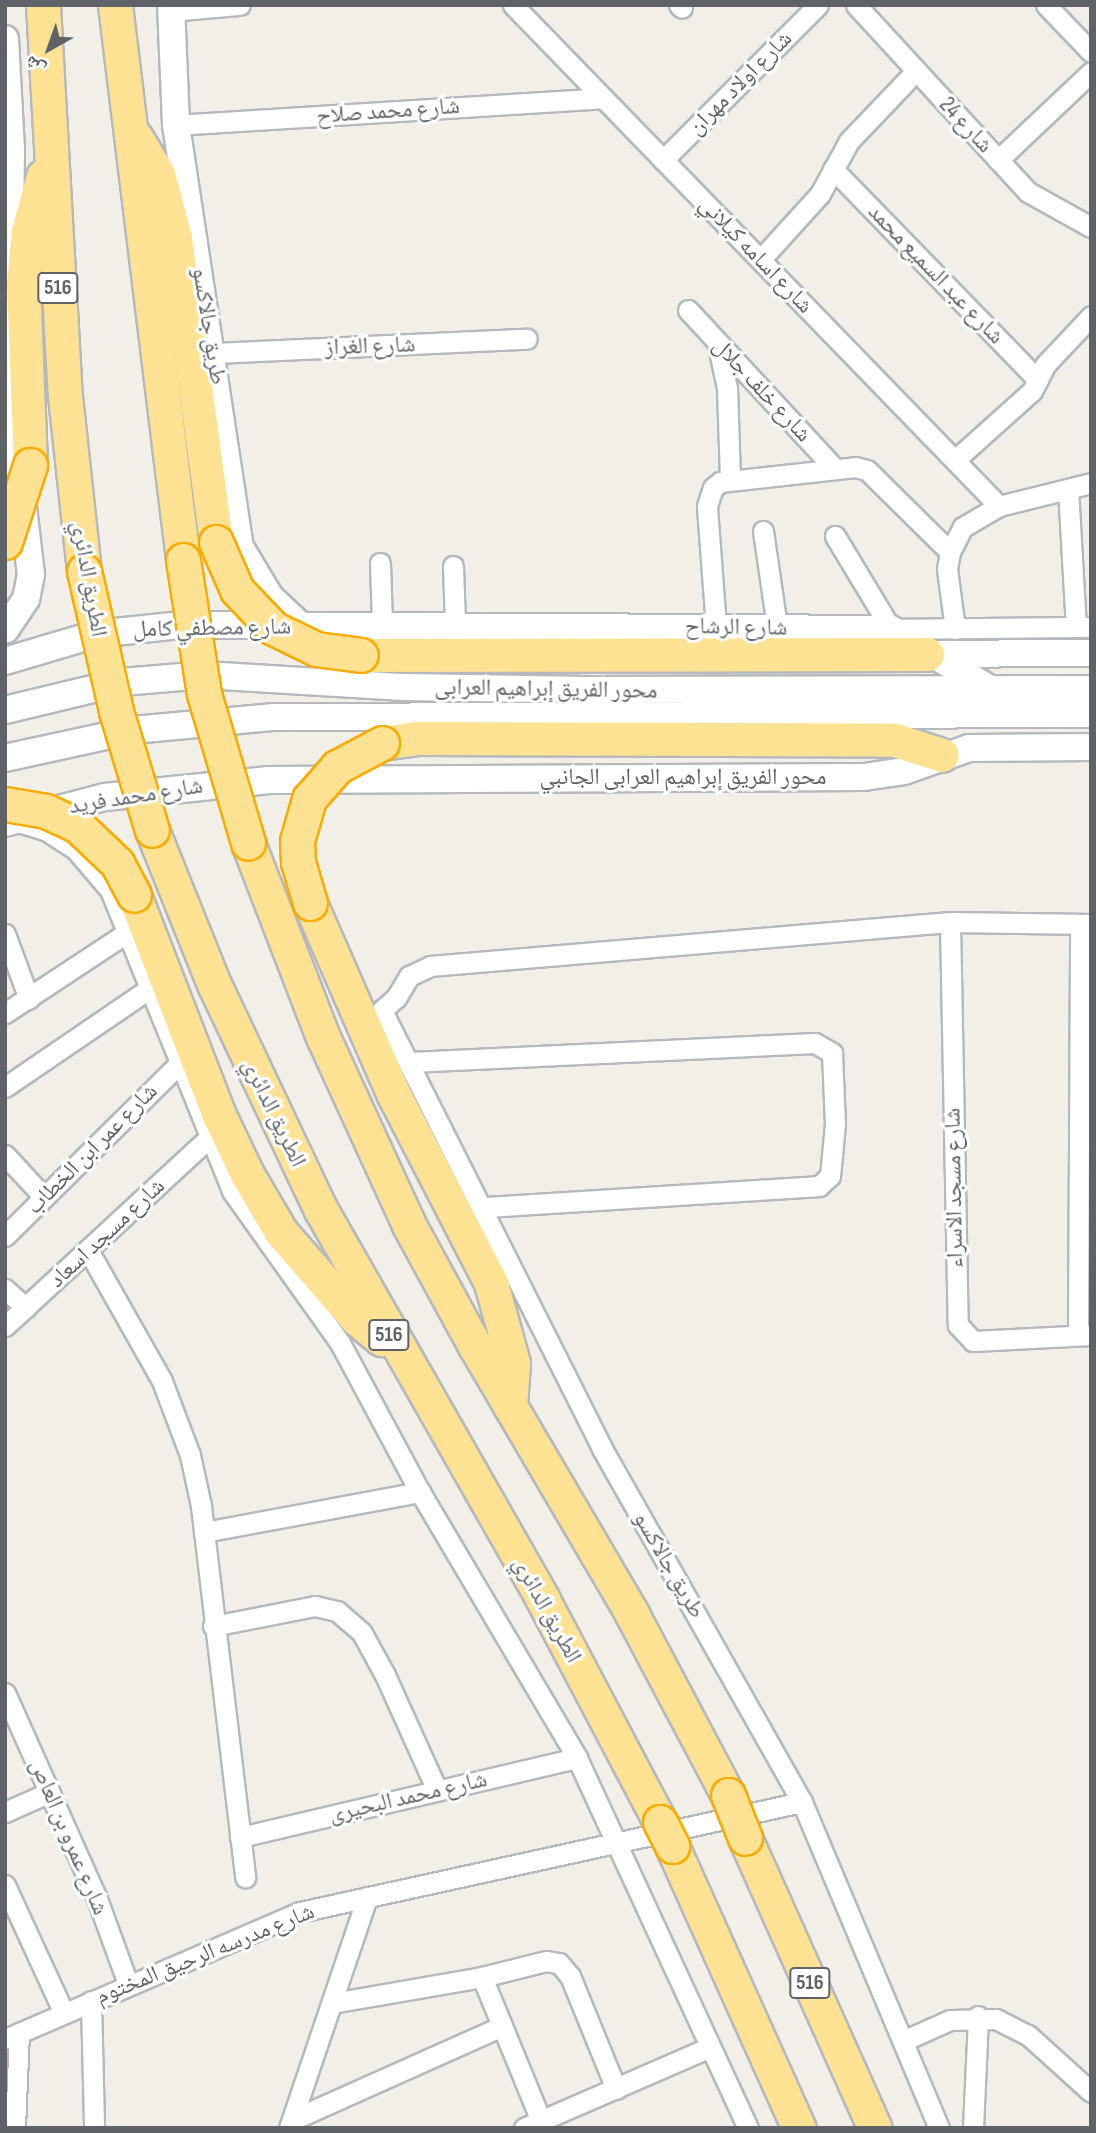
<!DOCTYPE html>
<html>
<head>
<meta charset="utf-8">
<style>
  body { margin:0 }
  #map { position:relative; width:1096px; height:2133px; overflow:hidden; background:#f1efe8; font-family:"Sofia Sans Condensed","Noto Naskh Arabic",sans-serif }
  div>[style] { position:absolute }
  .roads { filter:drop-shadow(2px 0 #b5b8bc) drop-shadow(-2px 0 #b5b8bc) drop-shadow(0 2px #b5b8bc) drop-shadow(0 -2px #b5b8bc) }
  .street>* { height:19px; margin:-9.5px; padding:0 9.5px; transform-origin:9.5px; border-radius:9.5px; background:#fff }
  .secondary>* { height:26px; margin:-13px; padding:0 13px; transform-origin:13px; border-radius:13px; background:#fff }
  .highway>* { height:33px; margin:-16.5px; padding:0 16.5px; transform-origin:16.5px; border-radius:16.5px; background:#fde293 }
  .bridges { filter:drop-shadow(2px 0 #f9ab00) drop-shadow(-2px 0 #f9ab00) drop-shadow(0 2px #f9ab00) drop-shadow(0 -2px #f9ab00) }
  .highway-bridge>* { height:33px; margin:-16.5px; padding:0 16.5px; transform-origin:16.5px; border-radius:16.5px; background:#fde293 }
  span { translate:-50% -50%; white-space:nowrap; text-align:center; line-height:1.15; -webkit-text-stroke:6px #fff; paint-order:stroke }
  .shield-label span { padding:2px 5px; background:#fff; border:2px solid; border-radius:5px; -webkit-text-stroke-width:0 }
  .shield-label { font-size:21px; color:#5f6368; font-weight:700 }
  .street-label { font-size:23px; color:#5f6368 }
  .frame { position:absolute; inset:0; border:7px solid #5f6368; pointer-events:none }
  .north { position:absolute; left:14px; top:14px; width:70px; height:70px; -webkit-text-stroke:5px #fff; paint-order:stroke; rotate:220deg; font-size:19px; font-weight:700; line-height:28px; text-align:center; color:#5f6368 }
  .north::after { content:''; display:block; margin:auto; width:24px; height:32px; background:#5f6368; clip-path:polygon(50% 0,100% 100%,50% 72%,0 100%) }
</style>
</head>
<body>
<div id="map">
  <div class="roads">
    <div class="street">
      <i style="left:513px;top:5px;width:698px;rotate:45.87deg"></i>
      <i style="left:679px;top:5px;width:4px;rotate:45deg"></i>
      <i style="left:856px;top:5px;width:254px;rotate:47.4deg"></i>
      <i style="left:1028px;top:192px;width:72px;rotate:29.1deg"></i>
      <i style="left:1046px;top:5px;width:65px;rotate:46.2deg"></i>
      <i style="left:171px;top:11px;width:69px;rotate:-5deg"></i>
      <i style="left:176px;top:125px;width:426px;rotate:-3.6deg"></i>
      <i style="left:663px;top:160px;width:219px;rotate:-45deg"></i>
      <i style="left:998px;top:160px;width:128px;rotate:-43.4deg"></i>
      <i style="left:833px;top:169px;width:294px;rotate:45.8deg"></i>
      <i style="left:761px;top:259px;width:88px;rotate:-47.8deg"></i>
      <i style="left:820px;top:194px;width:60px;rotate:-61.3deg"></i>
      <i style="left:849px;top:141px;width:97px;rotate:-46.3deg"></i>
      <i style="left:688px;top:310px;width:217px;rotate:47.2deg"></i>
      <i style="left:717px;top:342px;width:47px;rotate:77.7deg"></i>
      <i style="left:727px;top:388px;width:92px;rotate:88.1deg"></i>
      <i style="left:213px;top:353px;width:314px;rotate:-2.6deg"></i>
      <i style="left:955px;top:460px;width:103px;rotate:-41.9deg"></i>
      <i style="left:1032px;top:391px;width:29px;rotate:-63deg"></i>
      <i style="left:1045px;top:365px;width:67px;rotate:-46.8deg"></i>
      <i style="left:1068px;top:489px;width:138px;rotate:86.7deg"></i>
      <i style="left:763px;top:531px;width:97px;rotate:81.7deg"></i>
      <i style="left:835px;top:536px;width:109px;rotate:58.9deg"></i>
      <i style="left:891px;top:629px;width:200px;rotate:-0.6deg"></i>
      <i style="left:380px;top:563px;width:61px;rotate:88.1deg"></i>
      <i style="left:453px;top:566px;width:58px;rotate:88deg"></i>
      <i style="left:716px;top:627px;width:121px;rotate:-94.3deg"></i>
      <i style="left:707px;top:506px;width:19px;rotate:-72deg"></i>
      <i style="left:713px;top:488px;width:9px;rotate:-41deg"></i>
      <i style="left:720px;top:482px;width:136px;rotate:-6.3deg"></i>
      <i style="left:855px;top:467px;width:12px;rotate:14deg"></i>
      <i style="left:867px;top:470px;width:117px;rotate:44.7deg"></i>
      <i style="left:955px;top:629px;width:61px;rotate:-97.6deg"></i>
      <i style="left:947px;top:569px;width:17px;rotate:-80deg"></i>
      <i style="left:950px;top:552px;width:28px;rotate:-63deg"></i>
      <i style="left:963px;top:527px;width:42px;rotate:-30.3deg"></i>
      <i style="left:999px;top:506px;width:95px;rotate:-14deg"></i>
      <i style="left:15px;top:821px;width:34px;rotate:17deg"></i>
      <i style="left:47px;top:831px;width:35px;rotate:33deg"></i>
      <i style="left:76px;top:850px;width:52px;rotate:49.6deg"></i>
      <i style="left:110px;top:890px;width:325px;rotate:67.9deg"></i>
      <i style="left:232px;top:1191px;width:186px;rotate:54.6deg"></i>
      <i style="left:340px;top:1343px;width:169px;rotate:61.8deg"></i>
      <i style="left:420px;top:1492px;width:309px;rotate:59.4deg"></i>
      <i style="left:577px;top:1758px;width:408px;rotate:65.2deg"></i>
      <i style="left:950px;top:922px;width:403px;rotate:88.9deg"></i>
      <i style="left:958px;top:1325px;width:22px;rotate:47deg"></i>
      <i style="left:973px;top:1341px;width:118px;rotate:-2.9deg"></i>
      <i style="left:5px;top:934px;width:69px;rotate:69.7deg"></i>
      <i style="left:5px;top:1013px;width:147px;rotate:-33.4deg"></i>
      <i style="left:410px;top:1062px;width:405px;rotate:-2.7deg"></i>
      <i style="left:815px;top:1043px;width:20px;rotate:30deg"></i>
      <i style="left:832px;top:1053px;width:71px;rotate:87.6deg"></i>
      <i style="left:835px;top:1124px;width:52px;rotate:95.5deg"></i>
      <i style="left:830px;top:1176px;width:15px;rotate:138deg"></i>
      <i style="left:819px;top:1186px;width:336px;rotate:176.4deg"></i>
      <i style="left:5px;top:1087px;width:176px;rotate:-34.3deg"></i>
      <i style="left:5px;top:1155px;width:56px;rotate:47.2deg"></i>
      <i style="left:5px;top:1236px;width:245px;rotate:-44.7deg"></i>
      <i style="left:88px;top:1250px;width:150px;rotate:60.5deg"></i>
      <i style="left:162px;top:1381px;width:79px;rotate:69.3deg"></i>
      <i style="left:190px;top:1455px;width:52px;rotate:77.8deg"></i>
      <i style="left:201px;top:1506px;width:374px;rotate:83.2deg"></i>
      <i style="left:5px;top:1289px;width:28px;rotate:42deg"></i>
      <i style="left:5px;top:1326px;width:276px;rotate:-42.7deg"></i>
      <i style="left:1078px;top:1335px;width:411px;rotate:-89.7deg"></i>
      <i style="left:204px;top:1532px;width:220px;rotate:-10.5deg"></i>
      <i style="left:213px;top:1626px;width:104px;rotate:-11.1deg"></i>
      <i style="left:315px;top:1606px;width:23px;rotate:13deg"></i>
      <i style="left:337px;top:1611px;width:33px;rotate:41deg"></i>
      <i style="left:362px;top:1633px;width:48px;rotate:61.3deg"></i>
      <i style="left:385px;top:1675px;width:126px;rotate:65.7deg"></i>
      <i style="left:5px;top:1693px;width:222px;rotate:65.9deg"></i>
      <i style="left:96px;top:1896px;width:94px;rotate:70deg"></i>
      <i style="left:5px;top:1812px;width:49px;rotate:-24deg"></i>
      <i style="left:240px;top:1837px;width:346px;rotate:-13.2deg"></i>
      <i style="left:5px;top:1885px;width:141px;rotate:65.3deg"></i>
      <i style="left:482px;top:1977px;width:156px;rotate:67.7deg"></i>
      <i style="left:91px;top:2001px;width:127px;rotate:88.6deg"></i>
      <i style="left:332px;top:2003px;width:152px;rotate:-9.8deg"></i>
      <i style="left:482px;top:1977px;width:66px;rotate:-14deg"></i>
      <i style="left:546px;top:1961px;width:13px;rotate:9deg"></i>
      <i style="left:559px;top:1963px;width:17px;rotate:50deg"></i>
      <i style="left:570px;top:1976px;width:122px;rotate:67.8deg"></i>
      <i style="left:5px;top:2039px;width:321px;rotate:-23.3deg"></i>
      <i style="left:300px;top:1912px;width:514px;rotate:-12.36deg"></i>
      <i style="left:903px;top:2041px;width:51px;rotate:-24.1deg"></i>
      <i style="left:950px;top:2020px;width:46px;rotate:-1.2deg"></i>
      <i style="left:996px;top:2019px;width:36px;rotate:27deg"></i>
      <i style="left:1028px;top:2035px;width:85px;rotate:42.1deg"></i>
      <i style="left:292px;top:2120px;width:230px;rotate:-24.1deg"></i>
      <i style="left:15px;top:2128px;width:95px;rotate:-87.6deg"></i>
      <i style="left:289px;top:2128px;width:244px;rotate:-71.3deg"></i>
      <i style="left:524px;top:2128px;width:203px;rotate:-23.5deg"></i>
      <i style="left:939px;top:2128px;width:354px;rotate:-112.8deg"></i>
      <i style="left:802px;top:1802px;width:407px;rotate:-119.5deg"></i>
      <i style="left:602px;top:1448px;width:490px;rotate:-116.7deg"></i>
      <i style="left:382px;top:1010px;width:18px;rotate:-41deg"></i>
      <i style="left:396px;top:998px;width:26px;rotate:-59deg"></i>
      <i style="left:409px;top:976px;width:23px;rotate:-25deg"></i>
      <i style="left:430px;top:966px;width:522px;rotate:-4.84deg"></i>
      <i style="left:950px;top:922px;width:141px;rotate:0.8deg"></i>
      <i style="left:973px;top:2128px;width:112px;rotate:-87.4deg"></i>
    </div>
    <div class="secondary">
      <i style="left:171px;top:5px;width:120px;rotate:87.6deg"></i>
      <i style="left:176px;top:125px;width:427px;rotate:81.4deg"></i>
      <i style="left:240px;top:547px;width:58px;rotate:59deg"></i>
      <i style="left:270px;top:597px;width:42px;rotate:43.1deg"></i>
      <i style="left:5px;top:39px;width:111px;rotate:86.9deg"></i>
      <i style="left:11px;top:150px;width:229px;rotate:90.8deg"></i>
      <i style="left:8px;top:379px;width:196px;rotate:83.3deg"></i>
      <i style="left:31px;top:574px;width:25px;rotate:101deg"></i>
      <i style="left:26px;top:599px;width:37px;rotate:124deg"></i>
      <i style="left:929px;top:654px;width:162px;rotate:-0.4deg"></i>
      <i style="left:5px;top:661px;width:95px;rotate:-16.5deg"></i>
      <i style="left:96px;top:634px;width:84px;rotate:-6.1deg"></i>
      <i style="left:180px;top:625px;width:711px;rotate:0.32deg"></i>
      <i style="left:891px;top:629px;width:116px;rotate:31.2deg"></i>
      <i style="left:5px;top:710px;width:120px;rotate:-13.5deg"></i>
      <i style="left:122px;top:682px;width:83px;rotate:-4.8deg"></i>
      <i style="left:205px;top:675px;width:199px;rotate:3.5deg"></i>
      <i style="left:404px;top:687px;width:183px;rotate:0.9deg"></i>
      <i style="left:587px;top:690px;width:504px;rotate:-0.11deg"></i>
      <i style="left:5px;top:758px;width:131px;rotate:-12.3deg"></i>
      <i style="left:133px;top:730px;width:142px;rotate:-5.3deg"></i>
      <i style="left:274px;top:717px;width:817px;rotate:-0.21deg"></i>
      <i style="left:5px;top:823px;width:103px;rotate:-14.6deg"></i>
      <i style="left:105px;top:797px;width:165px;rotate:-5.9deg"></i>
      <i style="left:269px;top:780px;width:595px;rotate:-0.29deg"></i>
      <i style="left:864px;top:777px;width:40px;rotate:-8.5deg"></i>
      <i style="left:904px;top:771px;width:69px;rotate:-19.5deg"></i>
      <i style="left:969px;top:748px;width:122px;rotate:-0.5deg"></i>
    </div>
    <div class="highway">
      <i style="left:43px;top:5px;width:392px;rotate:86.8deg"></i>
      <i style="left:65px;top:396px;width:176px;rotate:83.8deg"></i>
      <i style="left:115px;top:5px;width:559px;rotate:83.01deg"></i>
      <i style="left:135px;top:136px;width:44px;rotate:58.8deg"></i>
      <i style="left:158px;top:174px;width:66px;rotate:75.1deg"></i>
      <i style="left:175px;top:238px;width:307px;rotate:82.3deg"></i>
      <i style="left:30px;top:465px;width:181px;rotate:-92.2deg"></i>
      <i style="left:23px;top:284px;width:53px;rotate:-84.6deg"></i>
      <i style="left:28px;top:231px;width:57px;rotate:-74.7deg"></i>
      <i style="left:361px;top:655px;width:566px;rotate:-0.1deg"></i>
      <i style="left:382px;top:743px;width:35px;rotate:-8deg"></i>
      <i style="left:417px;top:738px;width:478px;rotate:0.2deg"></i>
      <i style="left:895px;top:740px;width:49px;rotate:17.7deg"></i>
      <i style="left:152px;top:830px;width:166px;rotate:68.1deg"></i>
      <i style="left:214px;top:984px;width:250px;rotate:64.7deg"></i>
      <i style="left:321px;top:1210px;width:447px;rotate:60.3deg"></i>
      <i style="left:542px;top:1598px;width:253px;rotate:62.2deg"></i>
      <i style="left:248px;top:843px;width:208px;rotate:68.9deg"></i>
      <i style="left:323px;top:1037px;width:207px;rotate:65.4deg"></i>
      <i style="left:409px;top:1225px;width:138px;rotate:61.4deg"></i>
      <i style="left:475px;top:1346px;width:311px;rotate:59.6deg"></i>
      <i style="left:632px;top:1614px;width:205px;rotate:62.1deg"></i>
      <i style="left:134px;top:895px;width:234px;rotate:68.9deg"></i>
      <i style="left:218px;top:1113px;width:68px;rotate:64.6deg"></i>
      <i style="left:247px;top:1174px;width:67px;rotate:59.6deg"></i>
      <i style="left:281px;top:1232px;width:114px;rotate:48.9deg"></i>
      <i style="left:356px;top:1318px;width:33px;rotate:40deg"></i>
      <i style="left:310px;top:903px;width:210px;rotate:66.4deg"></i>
      <i style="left:394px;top:1095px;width:212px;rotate:62.7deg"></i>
      <i style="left:491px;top:1283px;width:83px;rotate:74.6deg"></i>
      <i style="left:513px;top:1363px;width:43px;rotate:94deg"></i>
      <i style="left:745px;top:1838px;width:318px;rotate:65.9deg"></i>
      <i style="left:672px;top:1846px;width:309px;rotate:65.8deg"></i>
    </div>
  </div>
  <div class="bridges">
    <div class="highway-bridge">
      <i style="left:5px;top:542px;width:81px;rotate:-72deg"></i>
      <i style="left:216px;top:542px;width:52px;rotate:66.4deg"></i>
      <i style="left:237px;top:590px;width:52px;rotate:46.5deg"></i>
      <i style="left:273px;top:628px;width:48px;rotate:26deg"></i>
      <i style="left:316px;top:649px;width:45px;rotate:7.6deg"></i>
      <i style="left:183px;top:560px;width:136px;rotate:81.1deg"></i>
      <i style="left:204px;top:694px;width:155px;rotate:73.5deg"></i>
      <i style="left:84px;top:571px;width:144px;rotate:77.1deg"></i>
      <i style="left:116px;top:711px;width:124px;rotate:73.2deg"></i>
      <i style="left:5px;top:804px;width:42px;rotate:9.7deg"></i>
      <i style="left:46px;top:811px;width:35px;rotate:25deg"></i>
      <i style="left:78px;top:826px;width:54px;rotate:43.5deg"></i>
      <i style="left:117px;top:863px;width:36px;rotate:62deg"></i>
      <i style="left:310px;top:903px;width:43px;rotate:-106.3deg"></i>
      <i style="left:298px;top:862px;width:21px;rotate:-93deg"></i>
      <i style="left:297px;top:841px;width:44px;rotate:-74.1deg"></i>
      <i style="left:309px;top:799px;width:43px;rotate:-48.8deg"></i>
      <i style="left:337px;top:767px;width:51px;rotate:-28.1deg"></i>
      <i style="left:728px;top:1795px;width:46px;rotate:68.4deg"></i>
      <i style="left:660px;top:1822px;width:27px;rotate:63deg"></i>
    </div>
  </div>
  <div class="shield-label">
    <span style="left:58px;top:288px">516</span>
    <span style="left:389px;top:1335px">516</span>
    <span style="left:810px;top:1983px">516</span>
  </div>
  <div class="street-label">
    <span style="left:740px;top:83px;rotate:-45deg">شارع اولاد مهران</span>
    <span style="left:388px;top:111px;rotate:-4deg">شارع محمد صلاح</span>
    <span style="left:966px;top:125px;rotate:47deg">شارع 24</span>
    <span style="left:756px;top:255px;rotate:46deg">شارع اسامه كيلاني</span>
    <span style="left:936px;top:274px;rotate:46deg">شارع عبد السميع محمد</span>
    <span style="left:209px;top:326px;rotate:81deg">طريق جالاكسو</span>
    <span style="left:370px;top:346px;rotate:-2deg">شارع الغراز</span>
    <span style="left:762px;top:390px;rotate:47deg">شارع خلف جلال</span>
    <span style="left:89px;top:579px;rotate:80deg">الطريق الدائري</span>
    <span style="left:736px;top:627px;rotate:1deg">شارع الرشاح</span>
    <span style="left:212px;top:628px;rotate:-1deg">شارع مصطفي كامل</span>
    <span style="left:546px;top:689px;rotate:1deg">محور الفريق إبراهيم العرابى</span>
    <span style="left:683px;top:777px">محور الفريق إبراهيم العرابى الجانبي</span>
    <span style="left:136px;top:796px;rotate:-9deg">شارع محمد فريد</span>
    <span style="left:274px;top:1113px;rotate:64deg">الطريق الدائري</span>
    <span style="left:92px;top:1149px;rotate:-45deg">شارع عمر ابن الخطاب</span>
    <span style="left:954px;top:1188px;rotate:-91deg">شارع مسجد الاسراء</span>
    <span style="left:107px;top:1233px;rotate:-43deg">شارع مسجد اسعاد</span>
    <span style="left:669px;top:1565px;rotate:60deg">طريق جالاكسو</span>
    <span style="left:547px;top:1610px;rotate:61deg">الطريق الدائري</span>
    <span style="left:408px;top:1797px;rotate:-13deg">شارع محمد البحيرى</span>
    <span style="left:69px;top:1837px;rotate:67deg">شارع عمرو بن العاص</span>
    <span style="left:205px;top:1954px;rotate:-22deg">شارع مدرسه الرحيق المختوم</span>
  </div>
  <div class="frame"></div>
  <div class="north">ش</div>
</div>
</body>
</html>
